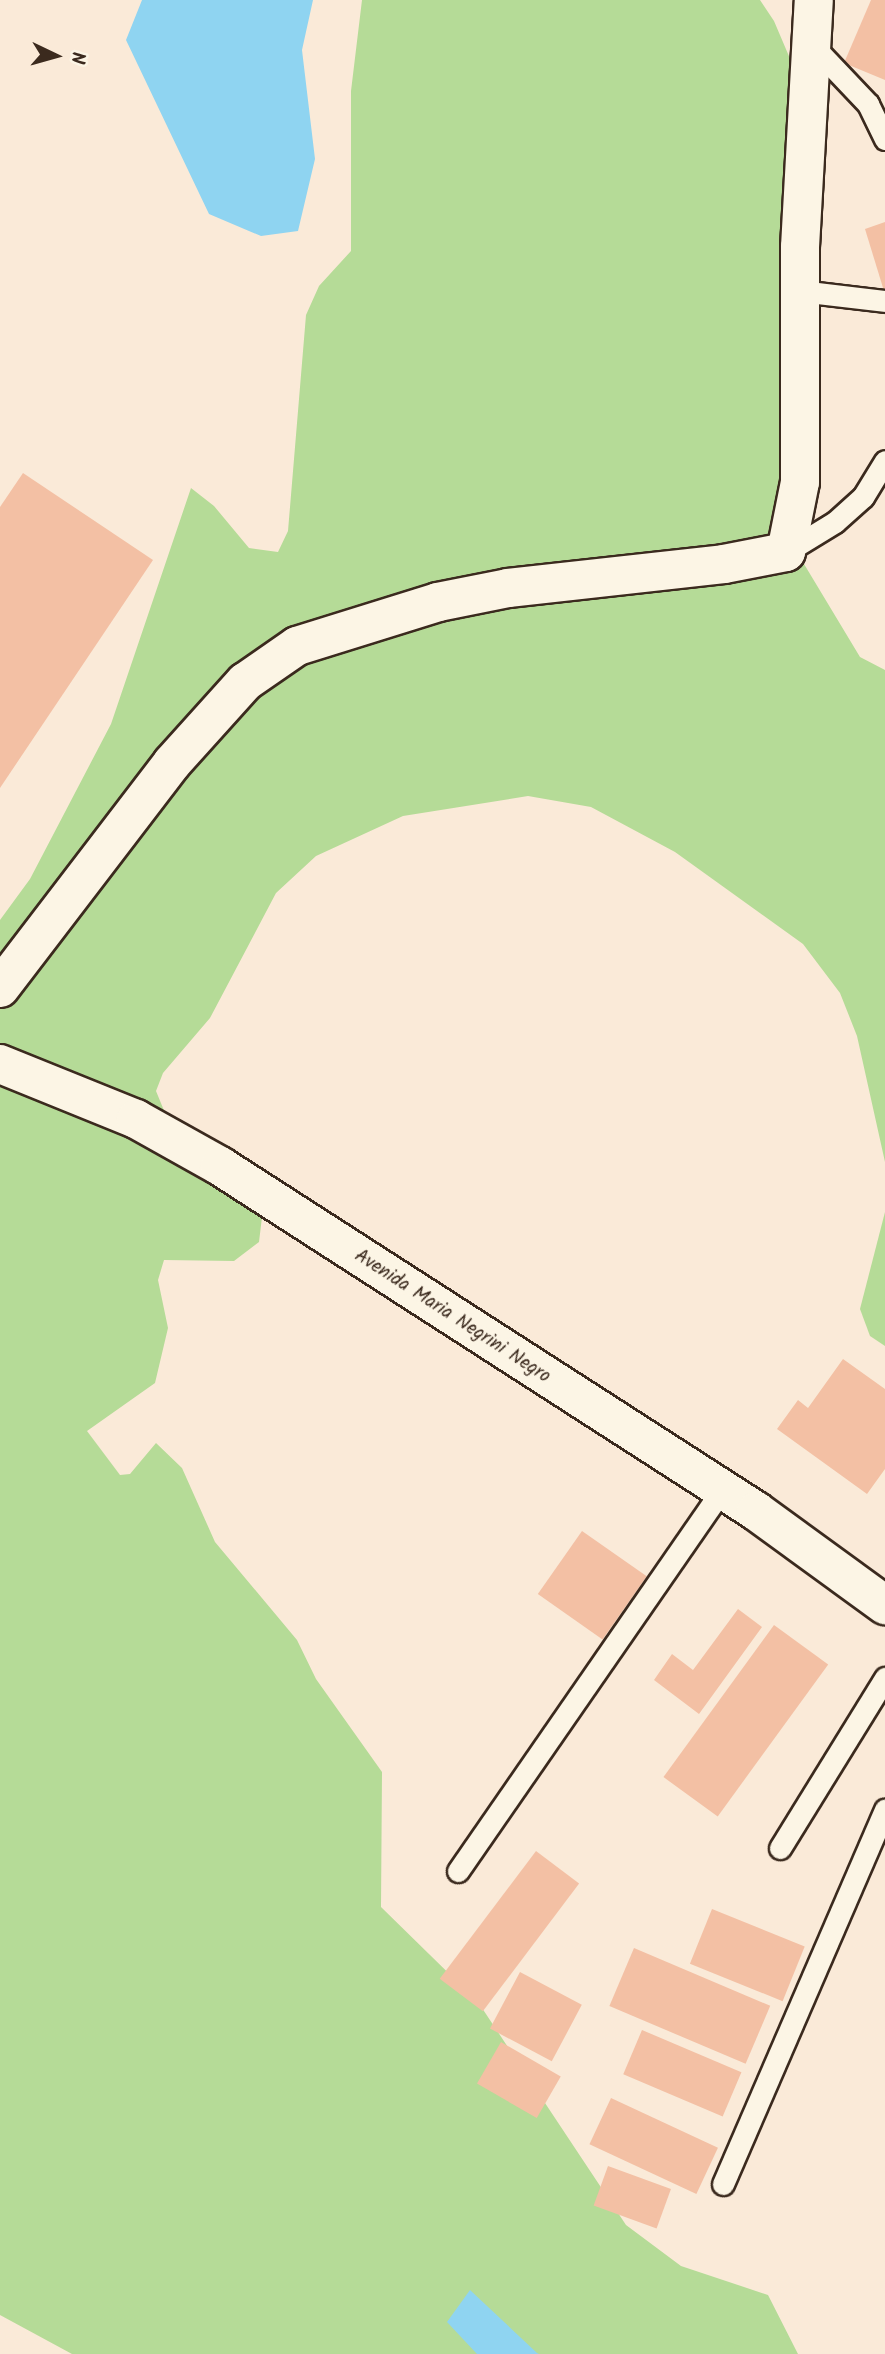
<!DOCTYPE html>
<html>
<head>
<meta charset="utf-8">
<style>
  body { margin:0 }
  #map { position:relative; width:885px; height:2354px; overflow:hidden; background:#faead8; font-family:Kalam,sans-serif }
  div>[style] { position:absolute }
  .green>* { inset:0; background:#b5db97 }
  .water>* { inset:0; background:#8fd4f1 }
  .building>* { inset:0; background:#f3c0a4; transform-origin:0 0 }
  .roads { filter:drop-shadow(2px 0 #3b2a1e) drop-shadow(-2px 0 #3b2a1e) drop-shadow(0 2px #3b2a1e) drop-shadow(0 -2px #3b2a1e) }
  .lane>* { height:21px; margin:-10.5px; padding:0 10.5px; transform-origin:10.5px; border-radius:10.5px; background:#fcf5e5 }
  .street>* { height:38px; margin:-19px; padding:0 19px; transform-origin:19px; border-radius:19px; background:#fcf5e5 }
  .secondary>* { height:38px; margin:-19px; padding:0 19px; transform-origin:19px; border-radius:19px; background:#fcf5e5 }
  span { translate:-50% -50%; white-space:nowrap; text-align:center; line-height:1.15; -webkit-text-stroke:7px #fcf5e5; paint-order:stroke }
  .street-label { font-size:19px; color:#3b2a1e }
  .north { position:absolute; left:21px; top:21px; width:70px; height:70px; -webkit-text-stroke:5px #fcf5e5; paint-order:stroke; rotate:95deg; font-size:19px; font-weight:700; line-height:28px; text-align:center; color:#3b2a1e }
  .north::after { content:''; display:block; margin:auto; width:24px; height:32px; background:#3b2a1e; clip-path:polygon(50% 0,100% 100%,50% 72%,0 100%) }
</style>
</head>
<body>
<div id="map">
  <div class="green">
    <i style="clip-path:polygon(362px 0,760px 0,774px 21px,794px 68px,812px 279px,821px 284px,799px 509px,804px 564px,860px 657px,885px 670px,885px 1162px,857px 1036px,840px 993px,803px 944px,675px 852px,591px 807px,528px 796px,403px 816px,316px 856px,276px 893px,210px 1018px,163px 1073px,156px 1091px,165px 1113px,251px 1191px,262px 1217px,259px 1242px,234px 1261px,164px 1260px,158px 1280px,168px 1328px,155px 1383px,87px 1431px,120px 1475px,130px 1474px,156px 1443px,182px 1468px,215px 1542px,297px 1640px,316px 1679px,382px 1772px,381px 1907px,478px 2002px,626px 2225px,681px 2266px,768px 2295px,798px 2354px,72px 2354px,0 2315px,0 920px,30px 879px,111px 724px,191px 488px,214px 506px,249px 548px,278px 552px,288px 531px,306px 315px,319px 286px,351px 251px,351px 91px)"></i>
    <i style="clip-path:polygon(885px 1212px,885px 1346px,870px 1336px,860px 1309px)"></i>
  </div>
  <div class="water">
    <i style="clip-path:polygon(142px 0,313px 0,302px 50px,315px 159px,298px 231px,261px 236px,209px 214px,126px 40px)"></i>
    <i style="clip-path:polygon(470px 2290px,537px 2353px,539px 2354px,477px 2354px,447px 2322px)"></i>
  </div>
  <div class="building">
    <i style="clip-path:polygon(871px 0,885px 0,885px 80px,844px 63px)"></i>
    <i style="clip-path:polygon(885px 222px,885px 290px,884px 291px,865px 229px)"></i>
    <i style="clip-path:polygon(23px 473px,153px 560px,0 788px,0 507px)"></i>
    <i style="clip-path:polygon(843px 1359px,885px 1389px,885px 1469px,867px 1494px,777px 1429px,798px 1400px,808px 1408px)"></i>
    <i style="left:582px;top:1531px;width:79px;height:77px;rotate:35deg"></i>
    <i style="clip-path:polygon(738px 1609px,762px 1627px,699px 1714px,654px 1680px,672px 1654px,693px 1670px)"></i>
    <i style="left:774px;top:1625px;width:67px;height:188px;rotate:36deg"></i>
    <i style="left:536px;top:1851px;width:54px;height:160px;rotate:37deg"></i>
    <i style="left:712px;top:1909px;width:100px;height:59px;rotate:22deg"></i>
    <i style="left:634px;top:1948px;width:148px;height:63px;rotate:23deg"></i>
    <i style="left:520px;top:1972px;width:70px;height:64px;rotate:28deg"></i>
    <i style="left:642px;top:2030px;width:108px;height:48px;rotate:23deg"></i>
    <i style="left:501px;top:2042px;width:69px;height:48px;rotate:30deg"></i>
    <i style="left:611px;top:2098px;width:118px;height:51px;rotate:25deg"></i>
    <i style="left:608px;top:2166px;width:67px;height:42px;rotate:20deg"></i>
  </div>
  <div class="roads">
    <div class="lane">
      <i style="left:813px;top:46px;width:80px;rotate:46.5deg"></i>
      <i style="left:868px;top:104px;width:39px;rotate:64deg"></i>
      <i style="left:800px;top:291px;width:86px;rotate:6.7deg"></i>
      <i style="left:786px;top:552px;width:57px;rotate:-31.5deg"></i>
      <i style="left:835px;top:522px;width:38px;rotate:-42deg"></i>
      <i style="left:863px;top:497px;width:42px;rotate:-58.6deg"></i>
      <i style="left:780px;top:1848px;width:200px;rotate:-58.3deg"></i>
      <i style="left:458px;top:1871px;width:464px;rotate:-55.3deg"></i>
      <i style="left:723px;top:2184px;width:408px;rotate:-66.6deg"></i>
    </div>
    <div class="street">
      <i style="left:0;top:988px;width:283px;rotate:-52.6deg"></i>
      <i style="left:172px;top:763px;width:109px;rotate:-48deg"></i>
      <i style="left:245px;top:682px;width:63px;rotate:-34.7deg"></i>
      <i style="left:297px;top:646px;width:148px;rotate:-17.3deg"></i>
      <i style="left:438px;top:602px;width:71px;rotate:-11.3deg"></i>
      <i style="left:508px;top:588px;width:217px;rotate:-6.3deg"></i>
      <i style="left:724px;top:564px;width:63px;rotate:-11deg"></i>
      <i style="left:786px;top:552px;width:71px;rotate:-78.7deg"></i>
      <i style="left:800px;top:482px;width:235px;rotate:-90deg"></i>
      <i style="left:800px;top:247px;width:247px;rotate:-86.8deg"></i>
    </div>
    <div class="secondary">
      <i style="left:0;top:1064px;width:147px;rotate:22deg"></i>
      <i style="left:136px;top:1119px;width:96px;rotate:29.2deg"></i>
      <i style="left:220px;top:1166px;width:637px;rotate:32.77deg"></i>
      <i style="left:756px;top:1511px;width:160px;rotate:36.1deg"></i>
    </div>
  </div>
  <div class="street-label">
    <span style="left:452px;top:1317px;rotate:33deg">Avenida Maria Negrini Negro</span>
  </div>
  <div class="north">N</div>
</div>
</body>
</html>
